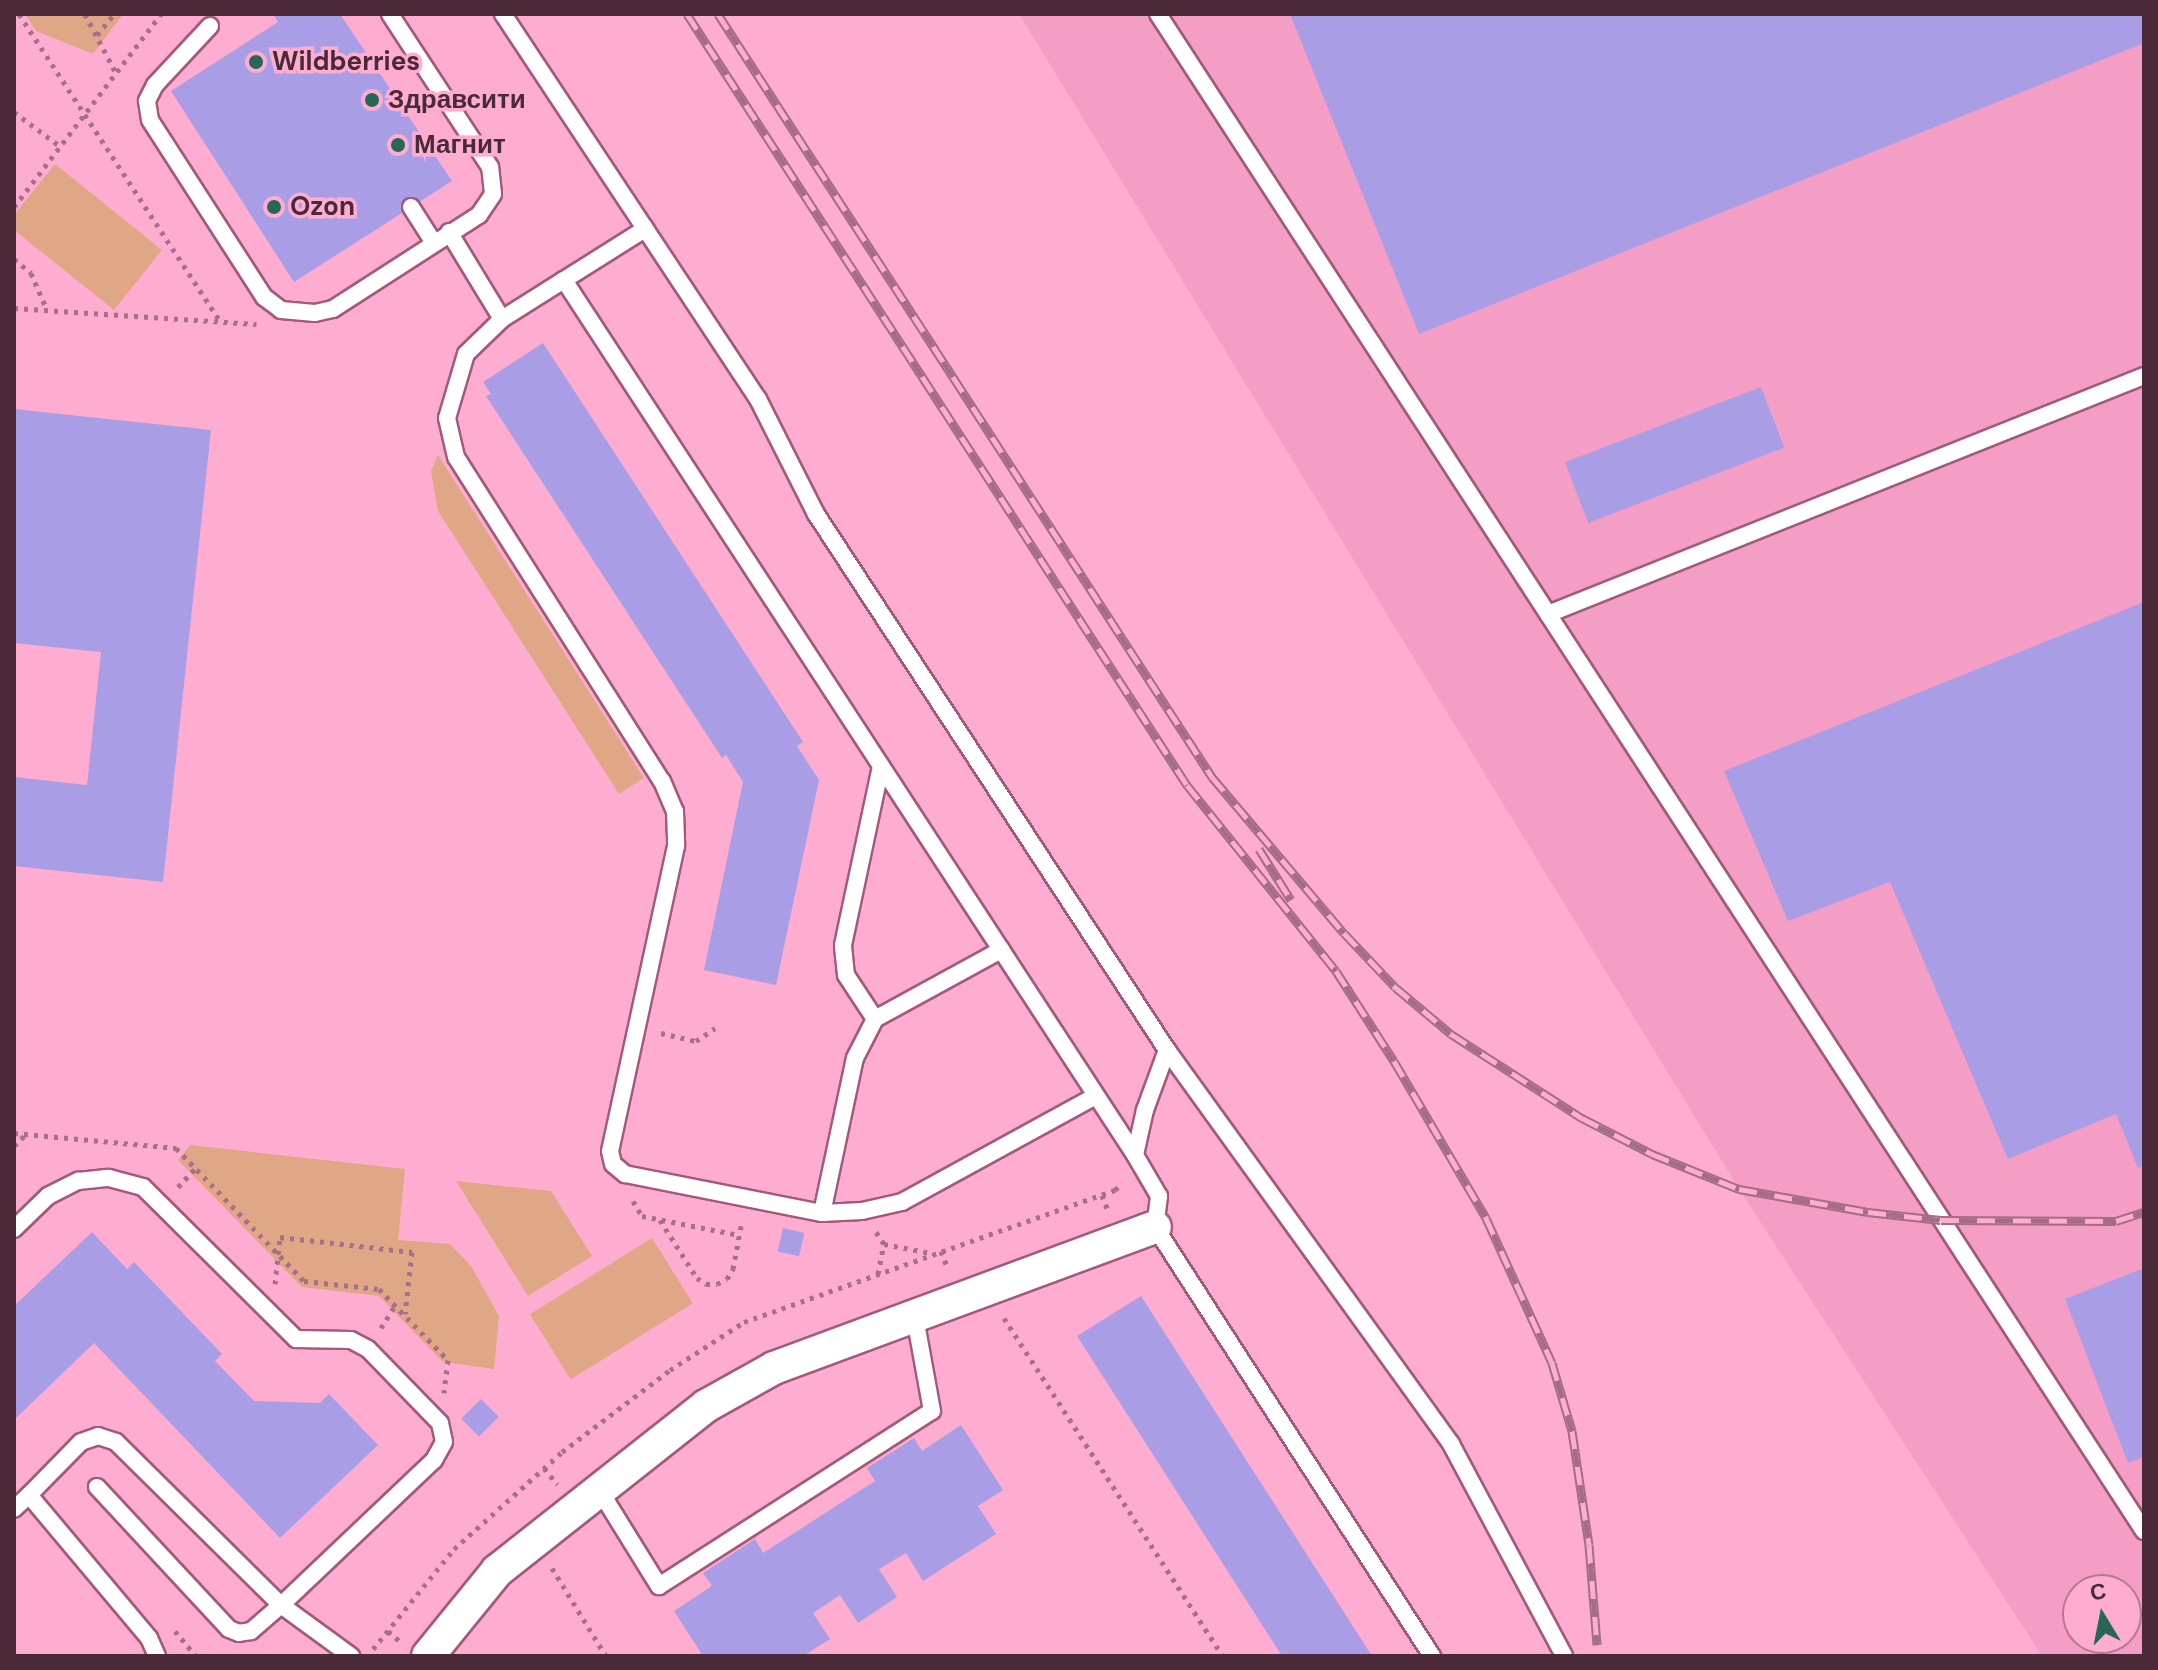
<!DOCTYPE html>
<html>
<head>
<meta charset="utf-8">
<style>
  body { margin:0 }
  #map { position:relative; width:2158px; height:1670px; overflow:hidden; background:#feadd1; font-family:"DM Sans",sans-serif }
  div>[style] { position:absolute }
  .built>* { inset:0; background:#f49ec5 }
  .green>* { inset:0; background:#e0a786; transform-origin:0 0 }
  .building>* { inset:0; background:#a99de5; transform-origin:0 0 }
  .path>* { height:5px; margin-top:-2.5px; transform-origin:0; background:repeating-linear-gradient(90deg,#a86f88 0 4px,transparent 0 10px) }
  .roads { filter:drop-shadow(2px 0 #a25a7c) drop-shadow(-2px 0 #a25a7c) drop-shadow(0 2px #a25a7c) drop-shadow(0 -2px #a25a7c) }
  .service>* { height:16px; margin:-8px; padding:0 8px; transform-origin:8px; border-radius:8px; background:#fff }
  .minor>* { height:32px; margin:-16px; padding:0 16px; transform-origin:16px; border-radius:16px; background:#fff }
  .rail>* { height:9px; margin-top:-4.5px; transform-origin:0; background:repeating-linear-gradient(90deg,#feadd1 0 18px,#a46c85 0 36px); box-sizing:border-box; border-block:2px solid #a46c85 }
  .dots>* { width:22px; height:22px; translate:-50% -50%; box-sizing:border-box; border:4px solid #feadd1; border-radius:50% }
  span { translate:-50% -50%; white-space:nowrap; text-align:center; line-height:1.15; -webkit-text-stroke:7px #feadd1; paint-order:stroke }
  .poi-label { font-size:26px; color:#4a2a38; font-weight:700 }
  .left { translate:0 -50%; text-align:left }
  .frame { position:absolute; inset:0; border:16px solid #4a2a38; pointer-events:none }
  .north { position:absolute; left:2062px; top:1574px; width:80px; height:80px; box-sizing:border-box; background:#feadd1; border:2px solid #b67994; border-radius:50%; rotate:350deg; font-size:22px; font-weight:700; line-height:32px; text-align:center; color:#4a2a38 }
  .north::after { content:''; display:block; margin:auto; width:28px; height:36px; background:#286755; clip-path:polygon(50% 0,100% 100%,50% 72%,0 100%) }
</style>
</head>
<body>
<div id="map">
  <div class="built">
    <i style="clip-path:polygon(evenodd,1019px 14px,2144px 14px,2144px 1656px,2042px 1656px,1739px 1189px,1019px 14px,2078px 1590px,2126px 1590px,2126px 1638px,2078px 1638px,2078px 1590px)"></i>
  </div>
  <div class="green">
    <i style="clip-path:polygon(25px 14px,123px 14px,93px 54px,36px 31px)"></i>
    <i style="clip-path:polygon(55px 164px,162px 250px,114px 310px,14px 230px,14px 215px)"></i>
    <i style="clip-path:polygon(438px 455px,644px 778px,619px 794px,438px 511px,431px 471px)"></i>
    <i style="clip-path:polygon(190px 1145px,405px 1169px,398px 1240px,450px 1244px,471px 1266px,499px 1316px,494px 1369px,443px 1362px,379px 1296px,302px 1287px,178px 1160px)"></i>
    <i style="clip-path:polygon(456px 1181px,551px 1191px,592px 1256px,528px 1296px)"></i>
    <i style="left:652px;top:1238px;width:77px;height:144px;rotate:58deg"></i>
  </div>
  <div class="building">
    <i style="clip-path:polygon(273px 14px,340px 14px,452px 181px,294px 282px,171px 91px,278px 22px)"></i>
    <i style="clip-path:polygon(1290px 14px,2144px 14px,2144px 43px,1419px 334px)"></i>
    <i style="clip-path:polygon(543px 343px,803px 742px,797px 746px,819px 780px,776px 985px,704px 970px,743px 782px,726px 755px,722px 758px,486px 396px,491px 394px,483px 382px)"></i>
    <i style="left:1761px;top:387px;width:65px;height:210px;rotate:69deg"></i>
    <i style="clip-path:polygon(14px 409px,211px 430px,163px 882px,14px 866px,14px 777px,87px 785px,101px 652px,14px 643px)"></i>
    <i style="clip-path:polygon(2144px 602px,2144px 1165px,2138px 1168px,2116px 1114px,2008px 1159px,1890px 882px,1788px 921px,1724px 771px)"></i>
    <i style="left:783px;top:1228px;width:22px;height:24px;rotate:13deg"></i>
    <i style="clip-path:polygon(92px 1232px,127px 1269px,134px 1262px,222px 1354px,215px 1361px,254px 1401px,320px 1403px,329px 1394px,378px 1445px,280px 1538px,94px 1343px,14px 1420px,14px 1306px)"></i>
    <i style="clip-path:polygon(2144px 1268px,2144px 1457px,2128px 1463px,2065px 1299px)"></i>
    <i style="clip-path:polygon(1141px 1296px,1311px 1561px,1372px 1656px,1282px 1656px,1077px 1336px)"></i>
    <i style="left:481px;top:1399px;width:25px;height:28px;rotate:45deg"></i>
    <i style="clip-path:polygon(961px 1425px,1003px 1490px,978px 1506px,996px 1534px,923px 1581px,906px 1553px,879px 1569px,897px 1597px,858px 1623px,840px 1595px,813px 1613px,830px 1639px,803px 1656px,703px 1656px,674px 1611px,712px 1586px,703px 1573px,755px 1539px,763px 1553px,875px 1481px,867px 1468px,914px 1438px,922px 1451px)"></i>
  </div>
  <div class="path">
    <i style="left:19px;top:14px;width:367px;rotate:56.8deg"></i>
    <i style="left:85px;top:14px;width:67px;rotate:62.3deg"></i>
    <i style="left:97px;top:35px;width:27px;rotate:-51deg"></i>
    <i style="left:14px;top:112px;width:57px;rotate:36.5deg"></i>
    <i style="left:14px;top:207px;width:243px;rotate:-52.7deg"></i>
    <i style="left:14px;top:259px;width:22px;rotate:39deg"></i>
    <i style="left:31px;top:273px;width:40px;rotate:66.6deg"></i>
    <i style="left:14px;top:308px;width:243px;rotate:3.8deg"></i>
    <i style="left:661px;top:1033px;width:36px;rotate:13deg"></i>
    <i style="left:696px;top:1041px;width:23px;rotate:-34deg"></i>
    <i style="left:14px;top:1133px;width:163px;rotate:5.3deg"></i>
    <i style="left:176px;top:1148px;width:185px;rotate:46.1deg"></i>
    <i style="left:304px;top:1281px;width:75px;rotate:6.1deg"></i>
    <i style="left:379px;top:1289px;width:99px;rotate:45.8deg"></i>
    <i style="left:448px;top:1360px;width:33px;rotate:97deg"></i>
    <i style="left:14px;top:1146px;width:16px;rotate:-45deg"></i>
    <i style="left:178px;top:1187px;width:25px;rotate:-47deg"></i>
    <i style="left:1102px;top:1195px;width:19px;rotate:69deg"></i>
    <i style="left:633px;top:1201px;width:17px;rotate:59deg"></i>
    <i style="left:642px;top:1216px;width:99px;rotate:11.1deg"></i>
    <i style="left:660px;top:1220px;width:69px;rotate:57.5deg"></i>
    <i style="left:697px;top:1278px;width:11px;rotate:34deg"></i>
    <i style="left:706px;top:1284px;width:11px"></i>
    <i style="left:717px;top:1284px;width:11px;rotate:-27deg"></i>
    <i style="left:727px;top:1279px;width:12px;rotate:-59deg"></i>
    <i style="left:733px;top:1269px;width:49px;rotate:-79.4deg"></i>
    <i style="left:876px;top:1232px;width:14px;rotate:56deg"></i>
    <i style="left:884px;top:1244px;width:48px;rotate:10.8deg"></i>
    <i style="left:941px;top:1251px;width:19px;rotate:69deg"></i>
    <i style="left:878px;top:1274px;width:31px;rotate:-79deg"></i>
    <i style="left:275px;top:1284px;width:47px;rotate:-83.9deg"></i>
    <i style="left:280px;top:1237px;width:133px;rotate:6.5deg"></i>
    <i style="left:412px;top:1252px;width:62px;rotate:96.4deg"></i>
    <i style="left:1004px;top:1318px;width:403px;rotate:57.1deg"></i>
    <i style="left:381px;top:1328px;width:26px;rotate:-58deg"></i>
    <i style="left:544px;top:1468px;width:21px;rotate:51deg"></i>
    <i style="left:552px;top:1568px;width:103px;rotate:58.5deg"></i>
    <i style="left:175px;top:1631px;width:33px;rotate:50deg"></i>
    <i style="left:388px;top:1631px;width:18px;rotate:41deg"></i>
    <i style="left:373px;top:1649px;width:129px;rotate:-51deg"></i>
    <i style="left:454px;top:1549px;width:145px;rotate:-41.9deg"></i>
    <i style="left:562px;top:1452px;width:136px;rotate:-37.2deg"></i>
    <i style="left:670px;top:1370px;width:88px;rotate:-33deg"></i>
    <i style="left:744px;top:1322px;width:394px;rotate:-19.6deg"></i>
    <i style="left:1115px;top:1190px;width:10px;rotate:-45deg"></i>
  </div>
  <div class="roads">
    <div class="service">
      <i style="left:503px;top:14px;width:462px;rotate:56.5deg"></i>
      <i style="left:758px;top:399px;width:129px;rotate:63.2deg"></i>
      <i style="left:816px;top:514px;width:641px;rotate:56.78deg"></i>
      <i style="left:1167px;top:1050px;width:486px;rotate:54.2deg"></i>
      <i style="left:1451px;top:1444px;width:240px;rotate:61.9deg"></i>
      <i style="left:1158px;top:14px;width:1809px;rotate:56.98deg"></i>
      <i style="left:210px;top:26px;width:81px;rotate:133deg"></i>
      <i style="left:155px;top:85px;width:18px;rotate:117deg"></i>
      <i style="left:147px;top:101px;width:19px;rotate:81deg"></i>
      <i style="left:150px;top:120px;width:211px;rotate:57.2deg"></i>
      <i style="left:264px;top:297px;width:21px;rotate:37deg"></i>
      <i style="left:281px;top:310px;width:34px;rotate:5deg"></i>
      <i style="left:315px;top:313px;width:18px;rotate:-13deg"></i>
      <i style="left:333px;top:309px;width:174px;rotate:-32.8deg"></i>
      <i style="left:479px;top:215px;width:25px;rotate:-56deg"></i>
      <i style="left:493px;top:194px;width:27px;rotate:-96deg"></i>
      <i style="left:490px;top:167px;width:183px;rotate:-123.2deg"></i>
      <i style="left:411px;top:207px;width:43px;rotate:57.4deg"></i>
      <i style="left:449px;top:232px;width:102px;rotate:58.7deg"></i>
      <i style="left:502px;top:319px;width:73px;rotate:-32.2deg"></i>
      <i style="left:564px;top:280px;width:1045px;rotate:56.87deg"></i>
      <i style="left:1135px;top:1155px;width:48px;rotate:59.7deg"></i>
      <i style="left:1159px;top:1196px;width:31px;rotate:97deg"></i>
      <i style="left:1155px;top:1227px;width:511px;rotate:57.15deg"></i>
      <i style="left:564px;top:280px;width:96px;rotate:-32.2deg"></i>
      <i style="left:502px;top:319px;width:50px;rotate:135.8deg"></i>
      <i style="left:466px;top:354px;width:67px;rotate:106.5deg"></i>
      <i style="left:447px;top:418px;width:40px;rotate:77deg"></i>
      <i style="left:456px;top:457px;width:384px;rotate:57.6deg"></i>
      <i style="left:662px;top:781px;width:33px;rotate:67deg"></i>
      <i style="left:675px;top:811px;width:35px;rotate:88deg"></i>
      <i style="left:676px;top:846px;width:312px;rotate:102.2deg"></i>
      <i style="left:610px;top:1151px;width:13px;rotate:77deg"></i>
      <i style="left:613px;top:1164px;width:16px;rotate:40deg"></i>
      <i style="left:625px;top:1174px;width:201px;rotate:11.2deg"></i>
      <i style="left:822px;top:1213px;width:40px;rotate:-2.9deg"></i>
      <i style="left:862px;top:1211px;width:41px;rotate:-12.7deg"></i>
      <i style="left:902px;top:1202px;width:221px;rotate:-28.7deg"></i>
      <i style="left:1548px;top:614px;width:642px;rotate:-21.77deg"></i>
      <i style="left:875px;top:1019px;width:53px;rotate:-123.4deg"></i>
      <i style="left:846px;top:975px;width:30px;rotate:-96deg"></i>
      <i style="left:843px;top:945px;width:183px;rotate:-78deg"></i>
      <i style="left:1135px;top:1155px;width:46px;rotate:-77.5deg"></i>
      <i style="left:1145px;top:1110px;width:64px;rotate:-69.9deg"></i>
      <i style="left:822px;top:1213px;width:158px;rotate:-78deg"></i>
      <i style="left:855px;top:1058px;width:44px;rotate:-62.9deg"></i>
      <i style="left:875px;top:1019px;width:144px;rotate:-28.7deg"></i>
      <i style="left:14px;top:1229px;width:47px;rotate:-44.1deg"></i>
      <i style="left:48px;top:1196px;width:34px;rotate:-27deg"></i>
      <i style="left:78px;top:1181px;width:31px;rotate:-6deg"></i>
      <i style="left:109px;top:1178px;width:35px;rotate:15deg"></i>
      <i style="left:143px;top:1187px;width:216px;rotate:44.8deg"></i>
      <i style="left:296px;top:1339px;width:55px;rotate:1deg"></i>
      <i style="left:351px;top:1340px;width:19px;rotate:28deg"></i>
      <i style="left:368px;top:1349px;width:103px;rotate:45.8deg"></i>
      <i style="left:440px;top:1423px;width:19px;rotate:78deg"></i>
      <i style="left:444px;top:1442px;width:21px;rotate:119deg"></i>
      <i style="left:434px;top:1460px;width:211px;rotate:136.5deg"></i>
      <i style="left:281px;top:1605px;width:40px;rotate:139deg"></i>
      <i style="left:251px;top:1631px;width:12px;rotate:171deg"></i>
      <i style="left:239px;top:1633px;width:11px;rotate:-158deg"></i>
      <i style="left:229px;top:1629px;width:194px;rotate:-132.9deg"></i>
      <i style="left:600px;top:1491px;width:112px;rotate:58.2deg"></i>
      <i style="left:659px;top:1586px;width:324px;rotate:-32.7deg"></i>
      <i style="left:932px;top:1411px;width:96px;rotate:-100.3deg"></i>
      <i style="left:29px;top:1495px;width:74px;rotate:-45.5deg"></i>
      <i style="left:81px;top:1442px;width:18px;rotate:-19deg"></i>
      <i style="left:98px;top:1436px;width:19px;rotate:18deg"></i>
      <i style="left:116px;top:1442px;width:232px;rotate:44.7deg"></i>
      <i style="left:281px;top:1605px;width:87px;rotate:36.1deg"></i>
      <i style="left:14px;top:1509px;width:21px;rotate:-43deg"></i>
      <i style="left:29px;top:1495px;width:187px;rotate:50deg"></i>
      <i style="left:149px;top:1638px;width:20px;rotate:66deg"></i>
    </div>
    <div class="minor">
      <i style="left:428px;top:1656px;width:109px;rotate:-50.9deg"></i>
      <i style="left:497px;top:1571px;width:266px;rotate:-38.3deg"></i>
      <i style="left:706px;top:1406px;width:78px;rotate:-29.2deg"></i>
      <i style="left:774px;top:1368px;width:406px;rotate:-20.3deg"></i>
    </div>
  </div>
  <div class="rail">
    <i style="left:687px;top:14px;width:919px;rotate:57.04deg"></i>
    <i style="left:1187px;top:785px;width:238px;rotate:51.3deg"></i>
    <i style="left:1336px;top:971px;width:107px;rotate:57.2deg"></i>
    <i style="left:1394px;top:1061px;width:182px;rotate:59.6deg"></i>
    <i style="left:1486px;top:1218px;width:159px;rotate:65.5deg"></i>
    <i style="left:1552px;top:1363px;width:71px;rotate:73.6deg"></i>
    <i style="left:1572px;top:1431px;width:115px;rotate:81.5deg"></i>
    <i style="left:1589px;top:1545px;width:100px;rotate:85.4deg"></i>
    <i style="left:718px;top:14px;width:909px;rotate:57.08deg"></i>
    <i style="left:1212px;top:777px;width:204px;rotate:49.8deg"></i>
    <i style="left:1344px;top:933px;width:74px;rotate:46.6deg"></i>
    <i style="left:1395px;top:987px;width:73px;rotate:40deg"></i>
    <i style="left:1451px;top:1034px;width:156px;rotate:32.7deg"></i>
    <i style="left:1582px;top:1118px;width:79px;rotate:27.2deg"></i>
    <i style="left:1652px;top:1154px;width:94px;rotate:21.9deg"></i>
    <i style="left:1739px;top:1189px;width:131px;rotate:10.1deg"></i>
    <i style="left:1868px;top:1212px;width:73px;rotate:6.3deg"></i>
    <i style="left:1941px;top:1220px;width:175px;rotate:0.3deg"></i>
    <i style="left:2116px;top:1221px;width:29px;rotate:-18deg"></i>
    <i style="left:1259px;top:849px;width:60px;rotate:57.9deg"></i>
  </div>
  <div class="dots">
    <i style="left:256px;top:62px;background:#286755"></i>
    <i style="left:372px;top:100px;background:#286755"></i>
    <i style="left:398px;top:145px;background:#286755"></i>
    <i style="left:274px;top:207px;background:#286755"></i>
  </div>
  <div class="poi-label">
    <span class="left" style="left:272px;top:62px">Wildberries</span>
    <span class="left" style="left:388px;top:100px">Здравсити</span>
    <span class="left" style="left:414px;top:145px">Магнит</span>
    <span class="left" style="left:290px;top:207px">Ozon</span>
  </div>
  <div class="frame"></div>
  <div class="north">С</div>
</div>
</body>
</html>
